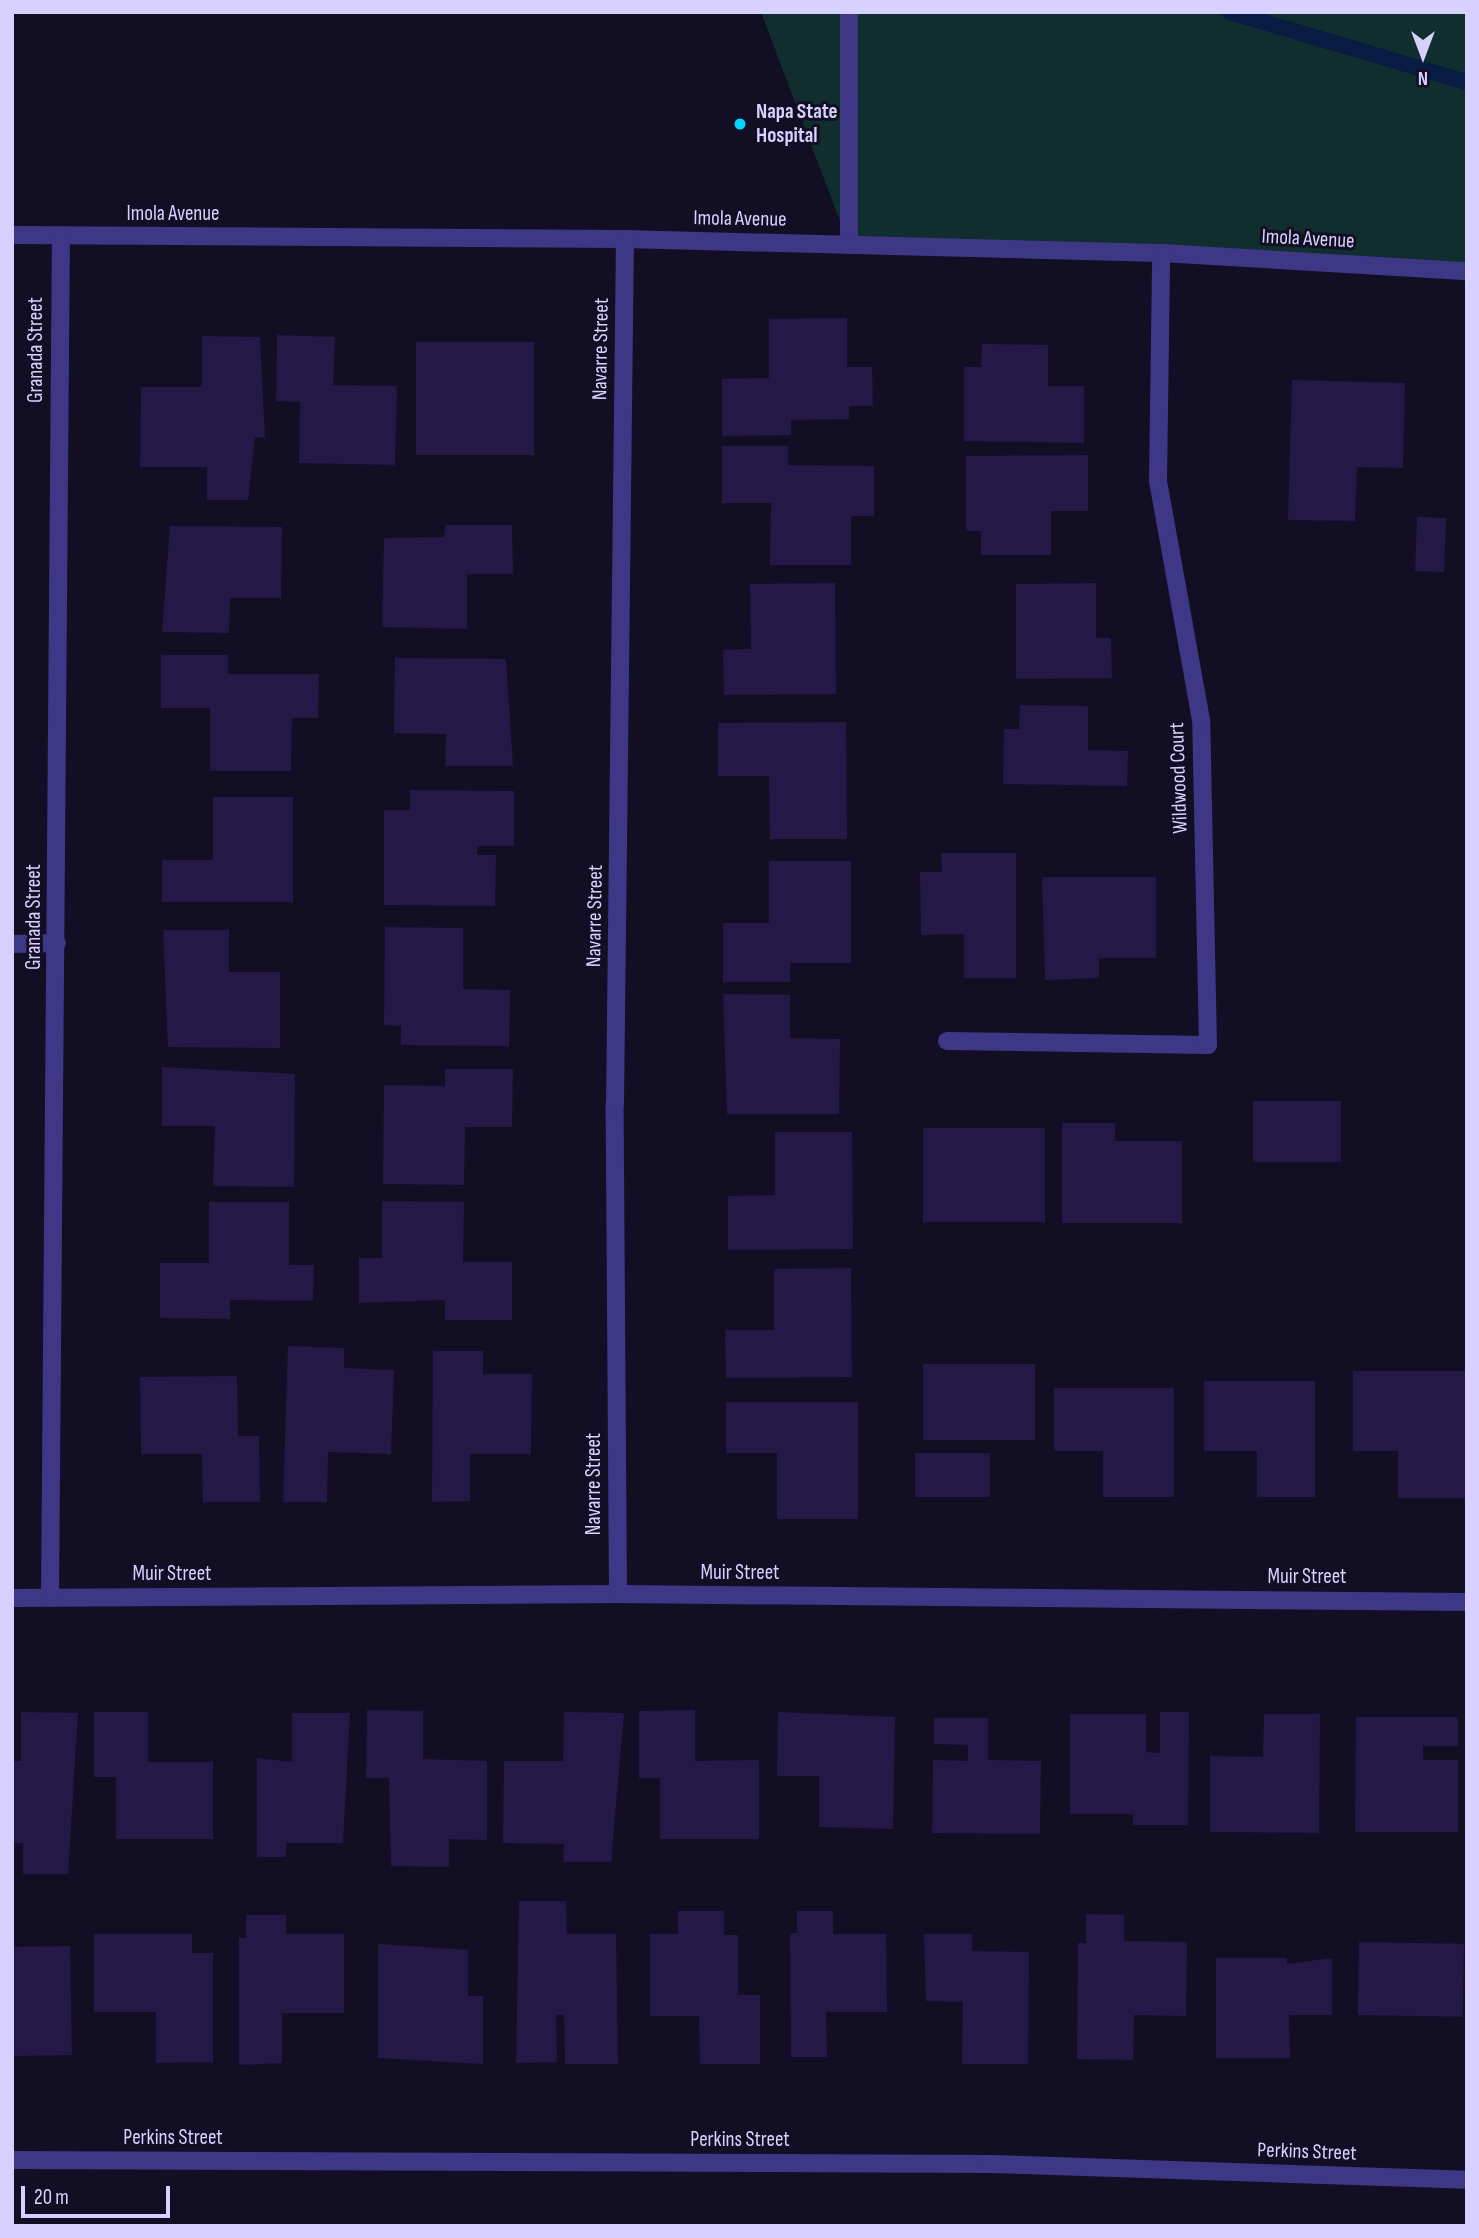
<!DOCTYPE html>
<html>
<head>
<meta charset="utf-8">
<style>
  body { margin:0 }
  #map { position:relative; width:1479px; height:2238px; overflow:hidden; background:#120e24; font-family:"Sofia Sans Condensed",sans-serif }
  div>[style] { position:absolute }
  .green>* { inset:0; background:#102e2e }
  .stream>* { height:16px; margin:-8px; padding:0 8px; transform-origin:8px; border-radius:8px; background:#081b43 }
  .building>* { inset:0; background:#241946; transform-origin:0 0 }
  .minor>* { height:18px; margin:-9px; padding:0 9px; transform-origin:9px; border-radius:9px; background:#3e3785 }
  .dots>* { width:19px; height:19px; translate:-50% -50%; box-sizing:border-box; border:4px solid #120e24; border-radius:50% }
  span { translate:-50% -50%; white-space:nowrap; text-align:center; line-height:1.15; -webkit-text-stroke:6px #120e24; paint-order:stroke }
  .poi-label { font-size:21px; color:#d8d1ff; font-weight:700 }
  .left { translate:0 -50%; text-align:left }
  .street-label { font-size:21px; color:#d8d1ff }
  .frame { position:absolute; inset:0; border:14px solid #d8d1ff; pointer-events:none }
  .north { position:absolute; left:1388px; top:21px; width:70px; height:70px; -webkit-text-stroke:5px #120e24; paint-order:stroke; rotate:180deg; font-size:19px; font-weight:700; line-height:28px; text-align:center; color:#d8d1ff }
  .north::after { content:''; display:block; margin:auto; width:24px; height:32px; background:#d8d1ff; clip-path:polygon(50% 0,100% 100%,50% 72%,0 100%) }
  .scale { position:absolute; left:21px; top:2186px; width:149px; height:32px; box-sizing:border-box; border:4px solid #d8d1ff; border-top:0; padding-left:9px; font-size:21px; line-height:24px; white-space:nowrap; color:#d8d1ff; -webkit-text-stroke:5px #120e24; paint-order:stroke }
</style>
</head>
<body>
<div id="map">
  <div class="green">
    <i style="clip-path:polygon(761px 12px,1467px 12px,1467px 271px,849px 245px)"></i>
  </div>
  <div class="stream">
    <i style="left:1230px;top:12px;width:247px;rotate:16.5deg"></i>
  </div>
  <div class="building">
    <i style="clip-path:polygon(847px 318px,847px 367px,872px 367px,873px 406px,849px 406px,849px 419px,791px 420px,791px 435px,722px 436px,722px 379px,769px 378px,769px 319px)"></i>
    <i style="clip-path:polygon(277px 335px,335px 337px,333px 385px,397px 386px,395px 465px,299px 463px,300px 402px,276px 401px)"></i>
    <i style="clip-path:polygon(202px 336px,260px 337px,265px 438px,255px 437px,248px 500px,207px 500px,207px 467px,140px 467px,141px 387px,202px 387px)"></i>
    <i style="left:416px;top:342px;width:118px;height:113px"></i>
    <i style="clip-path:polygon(982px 344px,1048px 345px,1048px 386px,1084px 386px,1084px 443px,964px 441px,964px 367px,981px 367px)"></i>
    <i style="clip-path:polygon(1292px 380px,1405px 383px,1403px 468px,1357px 467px,1355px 521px,1288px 520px)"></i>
    <i style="clip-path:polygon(722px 446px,788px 446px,788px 465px,874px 466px,874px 516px,851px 516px,851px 565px,770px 565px,771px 503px,722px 503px)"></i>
    <i style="clip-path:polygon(1088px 455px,1088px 511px,1051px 511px,1051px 555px,981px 555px,981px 531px,966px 531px,966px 456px)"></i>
    <i style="left:1417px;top:517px;width:29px;height:54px;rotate:2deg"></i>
    <i style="clip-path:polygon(446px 525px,512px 525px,513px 574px,467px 574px,467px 629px,382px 627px,384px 538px,444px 537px)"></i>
    <i style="clip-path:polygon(170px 526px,282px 527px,281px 598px,230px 598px,229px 633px,162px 632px)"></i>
    <i style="clip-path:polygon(835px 583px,836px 694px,724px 695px,723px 650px,751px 649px,750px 584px)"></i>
    <i style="clip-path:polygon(1096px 583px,1096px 638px,1111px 638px,1112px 678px,1016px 679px,1016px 584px)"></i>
    <i style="clip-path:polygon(161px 655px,228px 655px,228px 674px,319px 674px,318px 718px,292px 718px,291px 771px,210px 771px,210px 708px,161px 708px)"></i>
    <i style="clip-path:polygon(395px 658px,506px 659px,513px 766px,445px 766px,446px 734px,394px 733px)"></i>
    <i style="clip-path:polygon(1020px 705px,1088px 706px,1088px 750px,1128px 751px,1127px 786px,1003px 784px,1004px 729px,1019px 729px)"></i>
    <i style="clip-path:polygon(846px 722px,847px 839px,770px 839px,769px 776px,718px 776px,718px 723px)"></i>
    <i style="clip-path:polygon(410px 790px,514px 791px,514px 846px,477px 846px,477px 855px,496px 855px,495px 906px,384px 905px,384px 810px,410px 810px)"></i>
    <i style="clip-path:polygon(213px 797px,293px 797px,293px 902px,162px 902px,162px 860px,213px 860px)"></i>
    <i style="clip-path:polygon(941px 853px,1016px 853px,1016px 978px,964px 978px,964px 934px,921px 935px,920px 872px,942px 872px)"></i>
    <i style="clip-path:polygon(769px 861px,851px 861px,851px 963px,790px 963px,790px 982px,723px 982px,723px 923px,769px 923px)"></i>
    <i style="clip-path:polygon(1042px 877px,1156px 877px,1156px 958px,1099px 958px,1099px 978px,1045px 980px)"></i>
    <i style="clip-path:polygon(385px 927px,463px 928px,463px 989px,510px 990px,509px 1046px,401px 1045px,401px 1026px,384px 1025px)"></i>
    <i style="clip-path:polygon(163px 930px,229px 930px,229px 972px,280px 972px,280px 1048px,168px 1047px)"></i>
    <i style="clip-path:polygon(723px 994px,790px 995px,790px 1038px,840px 1039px,839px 1114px,727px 1114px)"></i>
    <i style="clip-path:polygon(162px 1067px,295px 1074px,294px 1187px,213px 1186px,215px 1126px,162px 1126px)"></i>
    <i style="clip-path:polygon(445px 1069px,513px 1069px,512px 1127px,465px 1127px,464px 1185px,383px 1184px,384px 1085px,445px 1086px)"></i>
    <i style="left:1253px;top:1101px;width:88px;height:61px"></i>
    <i style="clip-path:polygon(1062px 1123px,1115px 1123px,1115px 1141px,1182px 1141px,1182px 1223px,1062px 1223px)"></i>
    <i style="left:1045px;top:1128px;width:94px;height:122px;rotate:90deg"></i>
    <i style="clip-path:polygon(775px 1132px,852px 1132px,853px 1249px,728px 1250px,728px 1196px,775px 1195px)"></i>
    <i style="clip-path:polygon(382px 1201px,464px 1202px,463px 1262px,512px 1262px,512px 1320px,445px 1320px,445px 1300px,359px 1303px,359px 1258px,382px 1258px)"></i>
    <i style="clip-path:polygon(209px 1202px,289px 1202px,289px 1265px,314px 1265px,313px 1301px,230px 1300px,230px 1319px,160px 1318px,160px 1263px,209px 1263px)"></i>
    <i style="clip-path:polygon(851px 1268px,852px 1377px,726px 1378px,725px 1330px,774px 1330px,774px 1269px)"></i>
    <i style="clip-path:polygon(288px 1346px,344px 1348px,344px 1368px,394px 1370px,391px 1454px,328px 1452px,327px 1502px,283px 1502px)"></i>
    <i style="clip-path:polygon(433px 1351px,483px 1351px,483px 1374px,532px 1374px,531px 1454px,470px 1454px,470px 1501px,432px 1502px)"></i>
    <i style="left:923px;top:1364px;width:112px;height:76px"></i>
    <i style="clip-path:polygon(1353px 1371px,1467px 1371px,1467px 1498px,1398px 1498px,1398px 1451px,1353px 1451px)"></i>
    <i style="clip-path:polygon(237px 1376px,238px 1436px,259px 1436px,260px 1502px,203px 1502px,202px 1454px,141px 1454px,140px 1377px)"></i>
    <i style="clip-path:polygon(1204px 1381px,1315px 1381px,1315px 1497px,1257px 1497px,1257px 1451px,1204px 1451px)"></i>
    <i style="clip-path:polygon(1054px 1388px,1174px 1388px,1174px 1497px,1103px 1497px,1103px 1451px,1054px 1451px)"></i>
    <i style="clip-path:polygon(726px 1402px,858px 1402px,858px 1519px,777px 1519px,777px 1453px,726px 1453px)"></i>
    <i style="left:915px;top:1453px;width:75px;height:44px"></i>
    <i style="clip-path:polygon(367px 1710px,423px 1711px,423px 1759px,487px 1761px,487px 1840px,449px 1839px,449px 1867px,391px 1866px,389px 1778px,366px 1778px)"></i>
    <i style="clip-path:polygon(695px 1710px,695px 1761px,759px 1760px,759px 1839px,660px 1839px,660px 1778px,639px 1778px,639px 1711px)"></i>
    <i style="clip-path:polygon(21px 1712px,78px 1713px,68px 1874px,23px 1874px,23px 1843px,12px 1843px,12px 1761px,21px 1761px)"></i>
    <i style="clip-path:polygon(94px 1712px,148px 1712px,148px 1762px,213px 1762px,213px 1839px,116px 1839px,116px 1777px,94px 1777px)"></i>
    <i style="clip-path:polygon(564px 1712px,624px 1713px,611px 1862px,563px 1862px,564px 1844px,503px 1843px,504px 1761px,563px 1761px)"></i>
    <i style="clip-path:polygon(778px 1712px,895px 1717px,893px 1829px,819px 1827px,819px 1776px,777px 1776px)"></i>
    <i style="clip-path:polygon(1160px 1712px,1189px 1712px,1188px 1825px,1133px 1825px,1133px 1814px,1070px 1814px,1070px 1714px,1146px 1714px,1146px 1752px,1160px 1753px)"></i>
    <i style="clip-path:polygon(292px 1713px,350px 1713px,343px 1843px,286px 1843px,286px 1857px,257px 1857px,257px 1758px,292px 1762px)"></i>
    <i style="clip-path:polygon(1264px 1714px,1320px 1714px,1319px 1833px,1210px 1832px,1210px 1756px,1263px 1757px)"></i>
    <i style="clip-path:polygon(1356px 1717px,1458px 1717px,1458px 1746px,1423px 1746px,1423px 1760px,1458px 1760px,1458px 1832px,1355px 1832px)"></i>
    <i style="clip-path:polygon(934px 1718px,988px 1718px,988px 1760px,1041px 1761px,1040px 1834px,932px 1833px,933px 1760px,968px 1761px,968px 1745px,934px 1744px)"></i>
    <i style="clip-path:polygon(519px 1901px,566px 1901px,567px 1934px,616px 1934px,618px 2064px,565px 2064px,564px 2015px,556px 2015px,557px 2062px,516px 2063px)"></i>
    <i style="clip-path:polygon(678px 1911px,724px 1911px,724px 1935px,738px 1935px,738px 1995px,760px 1995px,760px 2064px,700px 2064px,699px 2016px,650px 2016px,650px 1934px,678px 1934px)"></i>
    <i style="clip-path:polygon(797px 1911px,833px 1911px,833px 1934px,886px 1934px,887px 2012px,826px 2012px,827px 2057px,791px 2057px,790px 1933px,797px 1933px)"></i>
    <i style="clip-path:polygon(1086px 1914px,1124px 1915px,1124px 1941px,1187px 1942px,1186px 2016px,1134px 2015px,1133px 2060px,1077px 2059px,1078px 1943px,1086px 1943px)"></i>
    <i style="clip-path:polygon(246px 1915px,286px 1915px,286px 1934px,344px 1934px,344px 2013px,282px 2013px,282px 2063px,239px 2065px,239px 1938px,246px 1938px)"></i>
    <i style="clip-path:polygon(94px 1934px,192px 1934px,192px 1953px,213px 1953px,213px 2062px,156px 2063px,156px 2012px,94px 2012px)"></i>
    <i style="clip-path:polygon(924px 1934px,972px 1934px,972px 1951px,1029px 1952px,1028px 2064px,962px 2064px,963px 2002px,926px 2001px)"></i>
    <i style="left:1359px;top:1942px;width:105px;height:73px;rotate:1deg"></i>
    <i style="clip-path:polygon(378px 1944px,468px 1950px,468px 1996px,483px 1996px,483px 2064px,378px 2058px)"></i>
    <i style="left:70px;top:1946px;width:109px;height:58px;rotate:89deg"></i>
    <i style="clip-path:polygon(1216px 1958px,1287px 1958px,1287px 1964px,1332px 1958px,1332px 2015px,1289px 2015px,1290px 2058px,1216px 2058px)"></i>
  </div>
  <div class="minor">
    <i style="left:849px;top:12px;width:233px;rotate:90deg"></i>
    <i style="left:12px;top:235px;width:613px;rotate:0.37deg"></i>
    <i style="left:625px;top:239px;width:536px;rotate:1.5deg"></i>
    <i style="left:1161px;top:253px;width:307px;rotate:3.4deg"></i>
    <i style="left:12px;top:944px;width:45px;rotate:-1.3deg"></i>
    <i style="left:947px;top:1041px;width:261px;rotate:0.9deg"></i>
    <i style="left:1208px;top:1045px;width:325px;rotate:-91.2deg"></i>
    <i style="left:1201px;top:720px;width:243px;rotate:-100.2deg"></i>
    <i style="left:1158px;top:481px;width:228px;rotate:-89.2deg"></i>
    <i style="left:618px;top:1594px;width:490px;rotate:-90.4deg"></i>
    <i style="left:615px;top:1104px;width:865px;rotate:-89.34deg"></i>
    <i style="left:12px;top:1598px;width:606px;rotate:-0.38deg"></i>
    <i style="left:618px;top:1594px;width:849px;rotate:0.54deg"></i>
    <i style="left:50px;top:1598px;width:1361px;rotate:-89.54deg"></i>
    <i style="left:12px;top:2160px;width:980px;rotate:0.23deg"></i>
    <i style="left:992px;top:2164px;width:475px;rotate:1.9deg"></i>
  </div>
  <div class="dots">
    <i style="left:740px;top:124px;background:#00d7fc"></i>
  </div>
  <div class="poi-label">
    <span class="left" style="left:756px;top:124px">Napa State<br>Hospital</span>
  </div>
  <div class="street-label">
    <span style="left:173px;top:214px">Imola Avenue</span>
    <span style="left:740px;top:219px;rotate:1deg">Imola Avenue</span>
    <span style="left:1308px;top:239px;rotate:3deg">Imola Avenue</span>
    <span style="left:601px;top:349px;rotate:-89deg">Navarre Street</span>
    <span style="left:36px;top:350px;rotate:-90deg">Granada Street</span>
    <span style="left:1179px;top:778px;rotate:-92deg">Wildwood Court</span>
    <span style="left:595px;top:916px;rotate:-89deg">Navarre Street</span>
    <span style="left:34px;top:917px;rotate:-90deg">Granada Street</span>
    <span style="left:594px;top:1484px;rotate:-90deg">Navarre Street</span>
    <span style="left:740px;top:1573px">Muir Street</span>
    <span style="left:172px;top:1574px">Muir Street</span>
    <span style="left:1307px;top:1577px">Muir Street</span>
    <span style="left:173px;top:2138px">Perkins Street</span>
    <span style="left:740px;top:2140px">Perkins Street</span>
    <span style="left:1307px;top:2152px;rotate:2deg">Perkins Street</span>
  </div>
  <div class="frame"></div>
  <div class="north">N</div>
  <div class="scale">20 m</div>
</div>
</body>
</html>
